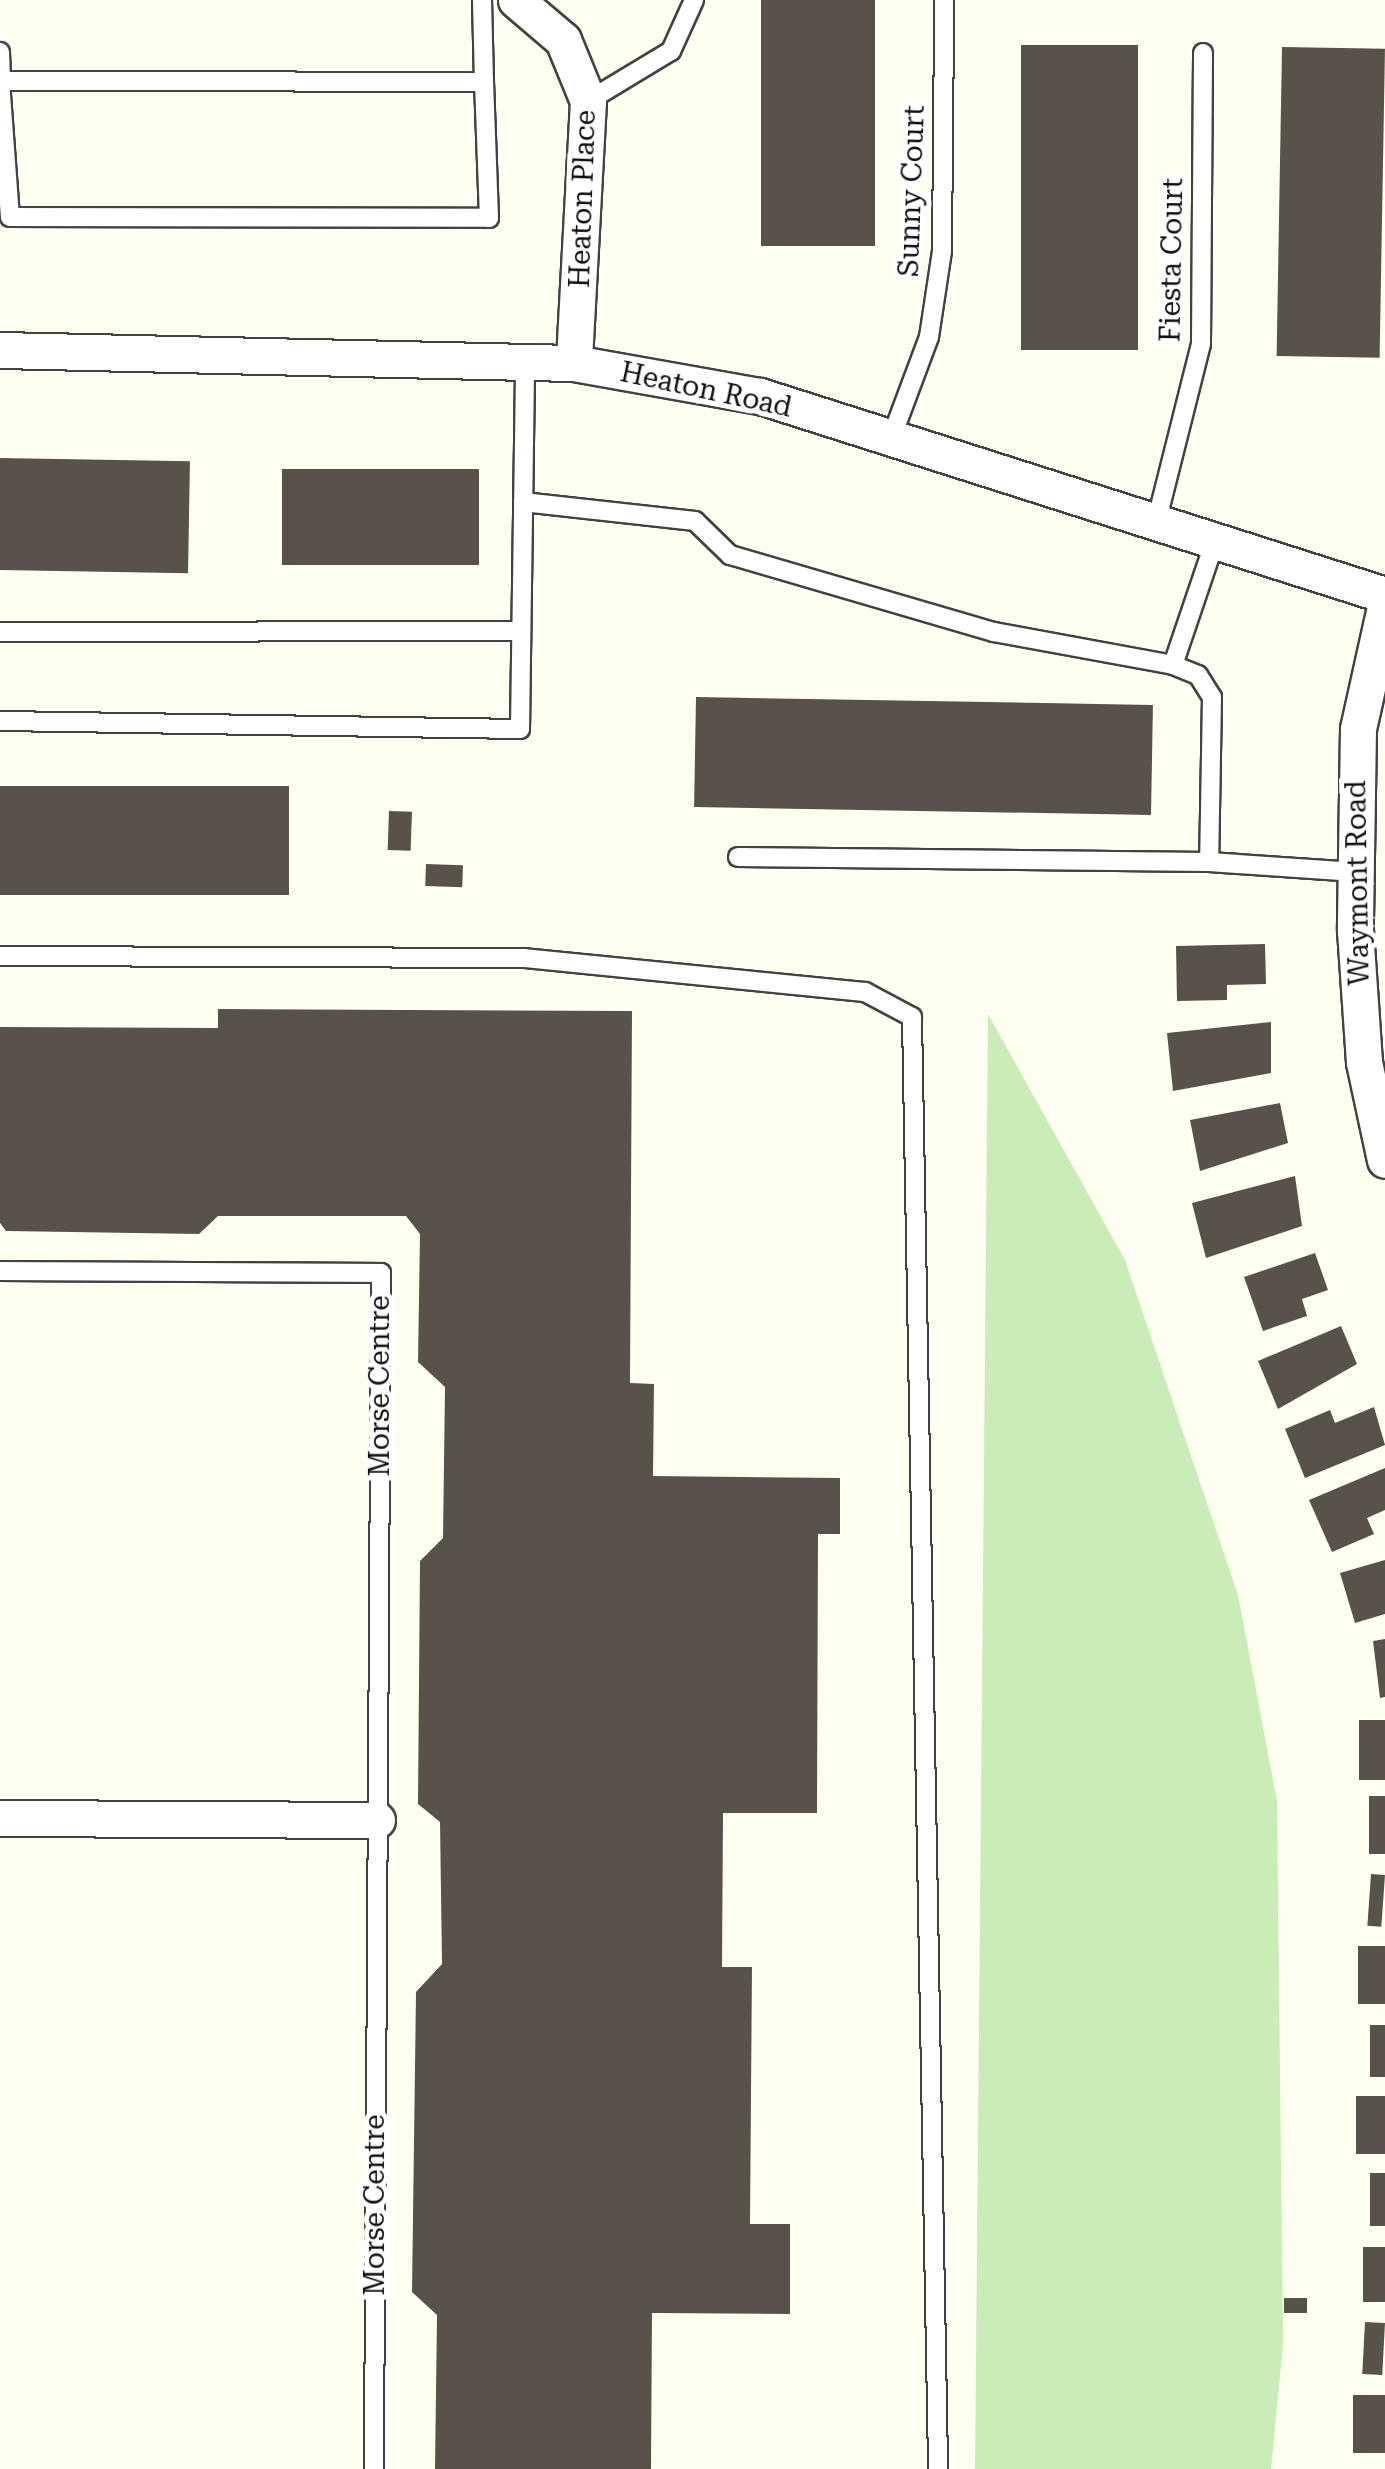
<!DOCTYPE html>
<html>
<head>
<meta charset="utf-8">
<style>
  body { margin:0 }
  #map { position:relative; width:1385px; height:2469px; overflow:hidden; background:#fffff1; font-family:"Roboto Serif",serif }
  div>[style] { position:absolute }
  .green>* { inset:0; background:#caecb7 }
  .building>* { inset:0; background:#58524a; transform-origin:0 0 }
  .roads { filter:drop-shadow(2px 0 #424242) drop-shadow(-2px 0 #424242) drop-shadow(0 2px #424242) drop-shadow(0 -2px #424242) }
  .lane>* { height:18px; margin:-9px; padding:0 9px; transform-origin:9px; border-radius:9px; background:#fff }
  .street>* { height:35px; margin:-17.5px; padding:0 17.5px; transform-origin:17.5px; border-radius:17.5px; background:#fff }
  span { translate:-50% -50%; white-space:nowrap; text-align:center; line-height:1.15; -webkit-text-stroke:10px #fff; paint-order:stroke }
  .street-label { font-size:28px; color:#0f0f0f }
</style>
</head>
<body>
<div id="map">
  <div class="green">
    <i style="clip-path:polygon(988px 1014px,1125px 1260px,1238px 1595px,1277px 1801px,1283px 2344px,1271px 2469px,975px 2469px)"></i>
  </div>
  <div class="building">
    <i style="left:761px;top:0;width:114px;height:246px"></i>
    <i style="left:1021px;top:45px;width:117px;height:305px"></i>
    <i style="left:1282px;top:47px;width:103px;height:309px;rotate:1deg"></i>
    <i style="left:0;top:458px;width:190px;height:112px;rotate:1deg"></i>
    <i style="left:282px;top:469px;width:197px;height:96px"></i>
    <i style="left:696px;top:697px;width:457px;height:110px;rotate:1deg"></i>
    <i style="left:0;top:786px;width:289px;height:109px"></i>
    <i style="left:389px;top:811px;width:23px;height:39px;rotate:2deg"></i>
    <i style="left:426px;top:864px;width:37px;height:22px;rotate:2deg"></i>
    <i style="clip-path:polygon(1265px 944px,1266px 984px,1227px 985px,1227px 1000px,1177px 1001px,1176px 946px)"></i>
    <i style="clip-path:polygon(218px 1009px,632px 1011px,630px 1383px,654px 1384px,653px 1476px,840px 1478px,840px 1534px,818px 1534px,817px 1813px,723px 1813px,722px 1967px,752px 1967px,750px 2224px,790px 2224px,790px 2314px,652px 2313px,651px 2469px,435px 2469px,437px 2315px,412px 2292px,416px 1992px,442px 1964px,440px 1822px,418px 1804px,420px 1561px,443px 1538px,445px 1387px,418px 1362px,420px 1234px,406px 1216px,218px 1216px,199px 1234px,6px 1231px,0 1223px,0 1027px,218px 1028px)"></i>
    <i style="clip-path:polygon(1271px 1022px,1271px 1073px,1173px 1091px,1167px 1033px)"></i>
    <i style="clip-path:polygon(1280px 1103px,1288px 1143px,1200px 1171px,1190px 1120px)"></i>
    <i style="clip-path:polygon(1295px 1176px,1302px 1226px,1206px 1258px,1192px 1203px)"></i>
    <i style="clip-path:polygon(1315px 1253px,1328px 1290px,1302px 1299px,1307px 1316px,1263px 1331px,1244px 1277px)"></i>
    <i style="clip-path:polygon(1341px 1326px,1357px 1364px,1278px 1409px,1258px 1361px)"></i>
    <i style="clip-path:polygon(1374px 1407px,1385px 1445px,1305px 1478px,1285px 1429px,1330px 1410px,1335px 1423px)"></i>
    <i style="clip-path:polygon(1385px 1468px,1385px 1510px,1367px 1518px,1374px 1534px,1332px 1552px,1309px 1500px)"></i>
    <i style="clip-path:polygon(1385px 1560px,1385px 1614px,1355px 1623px,1340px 1573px)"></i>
    <i style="clip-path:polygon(1385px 1639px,1385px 1697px,1380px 1698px,1373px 1641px)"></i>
    <i style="left:1359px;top:1720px;width:26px;height:60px"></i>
    <i style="left:1369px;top:1796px;width:16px;height:58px"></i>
    <i style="left:1371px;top:1874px;width:14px;height:52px;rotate:4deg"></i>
    <i style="left:1358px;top:1946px;width:27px;height:58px"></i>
    <i style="left:1370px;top:2025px;width:15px;height:52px"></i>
    <i style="left:1385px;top:2096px;width:58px;height:29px;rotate:90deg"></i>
    <i style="left:1370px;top:2173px;width:15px;height:53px"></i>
    <i style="left:1363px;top:2247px;width:22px;height:55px"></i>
    <i style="left:1284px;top:2298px;width:23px;height:15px"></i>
    <i style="left:1365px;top:2322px;width:20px;height:52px;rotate:3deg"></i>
    <i style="left:1353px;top:2395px;width:32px;height:58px"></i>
  </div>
  <div class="roads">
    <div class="lane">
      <i style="left:0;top:52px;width:29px;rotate:88deg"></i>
      <i style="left:1px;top:81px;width:483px;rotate:0.1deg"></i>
      <i style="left:484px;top:82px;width:82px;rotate:-91.4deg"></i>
      <i style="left:0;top:81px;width:136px;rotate:85.8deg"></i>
      <i style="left:10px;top:217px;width:479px;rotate:0.1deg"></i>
      <i style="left:489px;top:218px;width:136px;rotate:-92.1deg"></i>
      <i style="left:588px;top:101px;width:97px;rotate:-31.1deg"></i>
      <i style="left:671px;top:51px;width:56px;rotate:-65.7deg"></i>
      <i style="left:892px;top:436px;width:106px;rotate:-69.5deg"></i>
      <i style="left:929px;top:337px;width:87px;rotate:-81.4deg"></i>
      <i style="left:942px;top:251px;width:251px;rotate:-89.5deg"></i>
      <i style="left:523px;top:502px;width:173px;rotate:6.3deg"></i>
      <i style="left:695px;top:521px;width:49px;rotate:44.2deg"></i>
      <i style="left:730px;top:555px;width:275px;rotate:16.3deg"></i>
      <i style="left:994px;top:632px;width:182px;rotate:10.4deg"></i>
      <i style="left:1173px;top:665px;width:131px;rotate:-71.3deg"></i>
      <i style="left:1156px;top:523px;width:185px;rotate:-75.9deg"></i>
      <i style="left:1201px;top:344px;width:291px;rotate:-89.6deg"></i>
      <i style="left:0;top:632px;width:521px;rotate:-0.11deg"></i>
      <i style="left:1173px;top:665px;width:27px;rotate:22deg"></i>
      <i style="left:1198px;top:675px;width:26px;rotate:58deg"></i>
      <i style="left:1212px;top:697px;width:165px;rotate:91deg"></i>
      <i style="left:1209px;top:862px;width:147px;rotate:3.9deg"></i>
      <i style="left:0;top:721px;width:520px;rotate:0.88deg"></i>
      <i style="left:520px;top:729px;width:368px;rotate:-89.2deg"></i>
      <i style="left:738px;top:857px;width:471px;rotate:0.6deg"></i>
      <i style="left:0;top:956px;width:524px;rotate:0.22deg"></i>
      <i style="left:524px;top:958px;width:343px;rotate:5.7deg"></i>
      <i style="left:865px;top:992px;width:53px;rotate:28deg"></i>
      <i style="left:912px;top:1017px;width:1452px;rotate:88.97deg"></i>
      <i style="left:0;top:1271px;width:381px;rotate:0.3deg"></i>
      <i style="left:381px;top:1273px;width:1196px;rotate:90.34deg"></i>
    </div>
    <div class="street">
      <i style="left:516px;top:0;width:62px;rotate:40.4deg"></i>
      <i style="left:563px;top:40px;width:66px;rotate:67.7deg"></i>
      <i style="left:588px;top:101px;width:262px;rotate:93.1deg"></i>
      <i style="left:0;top:350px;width:574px;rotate:1.3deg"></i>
      <i style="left:574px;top:363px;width:189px;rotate:10.1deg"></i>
      <i style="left:760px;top:396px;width:656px;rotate:17.66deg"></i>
      <i style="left:1385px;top:607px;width:125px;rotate:102.5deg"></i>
      <i style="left:1358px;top:729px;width:201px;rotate:90.9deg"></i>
      <i style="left:1355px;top:930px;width:132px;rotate:86.1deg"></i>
      <i style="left:1364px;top:1062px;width:100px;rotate:77.9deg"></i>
      <i style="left:0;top:1818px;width:377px;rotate:0.3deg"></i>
    </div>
  </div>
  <div class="street-label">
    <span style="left:912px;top:191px;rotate:-88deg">Sunny Court</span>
    <span style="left:583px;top:199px;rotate:-88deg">Heaton Place</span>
    <span style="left:1172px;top:260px;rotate:-89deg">Fiesta Court</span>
    <span style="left:706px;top:390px;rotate:12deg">Heaton Road</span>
    <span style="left:1358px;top:883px;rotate:-91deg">Waymont Road</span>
    <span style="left:380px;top:1386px;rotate:-90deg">Morse Centre</span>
    <span style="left:375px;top:2205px;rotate:-90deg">Morse Centre</span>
  </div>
</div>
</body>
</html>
